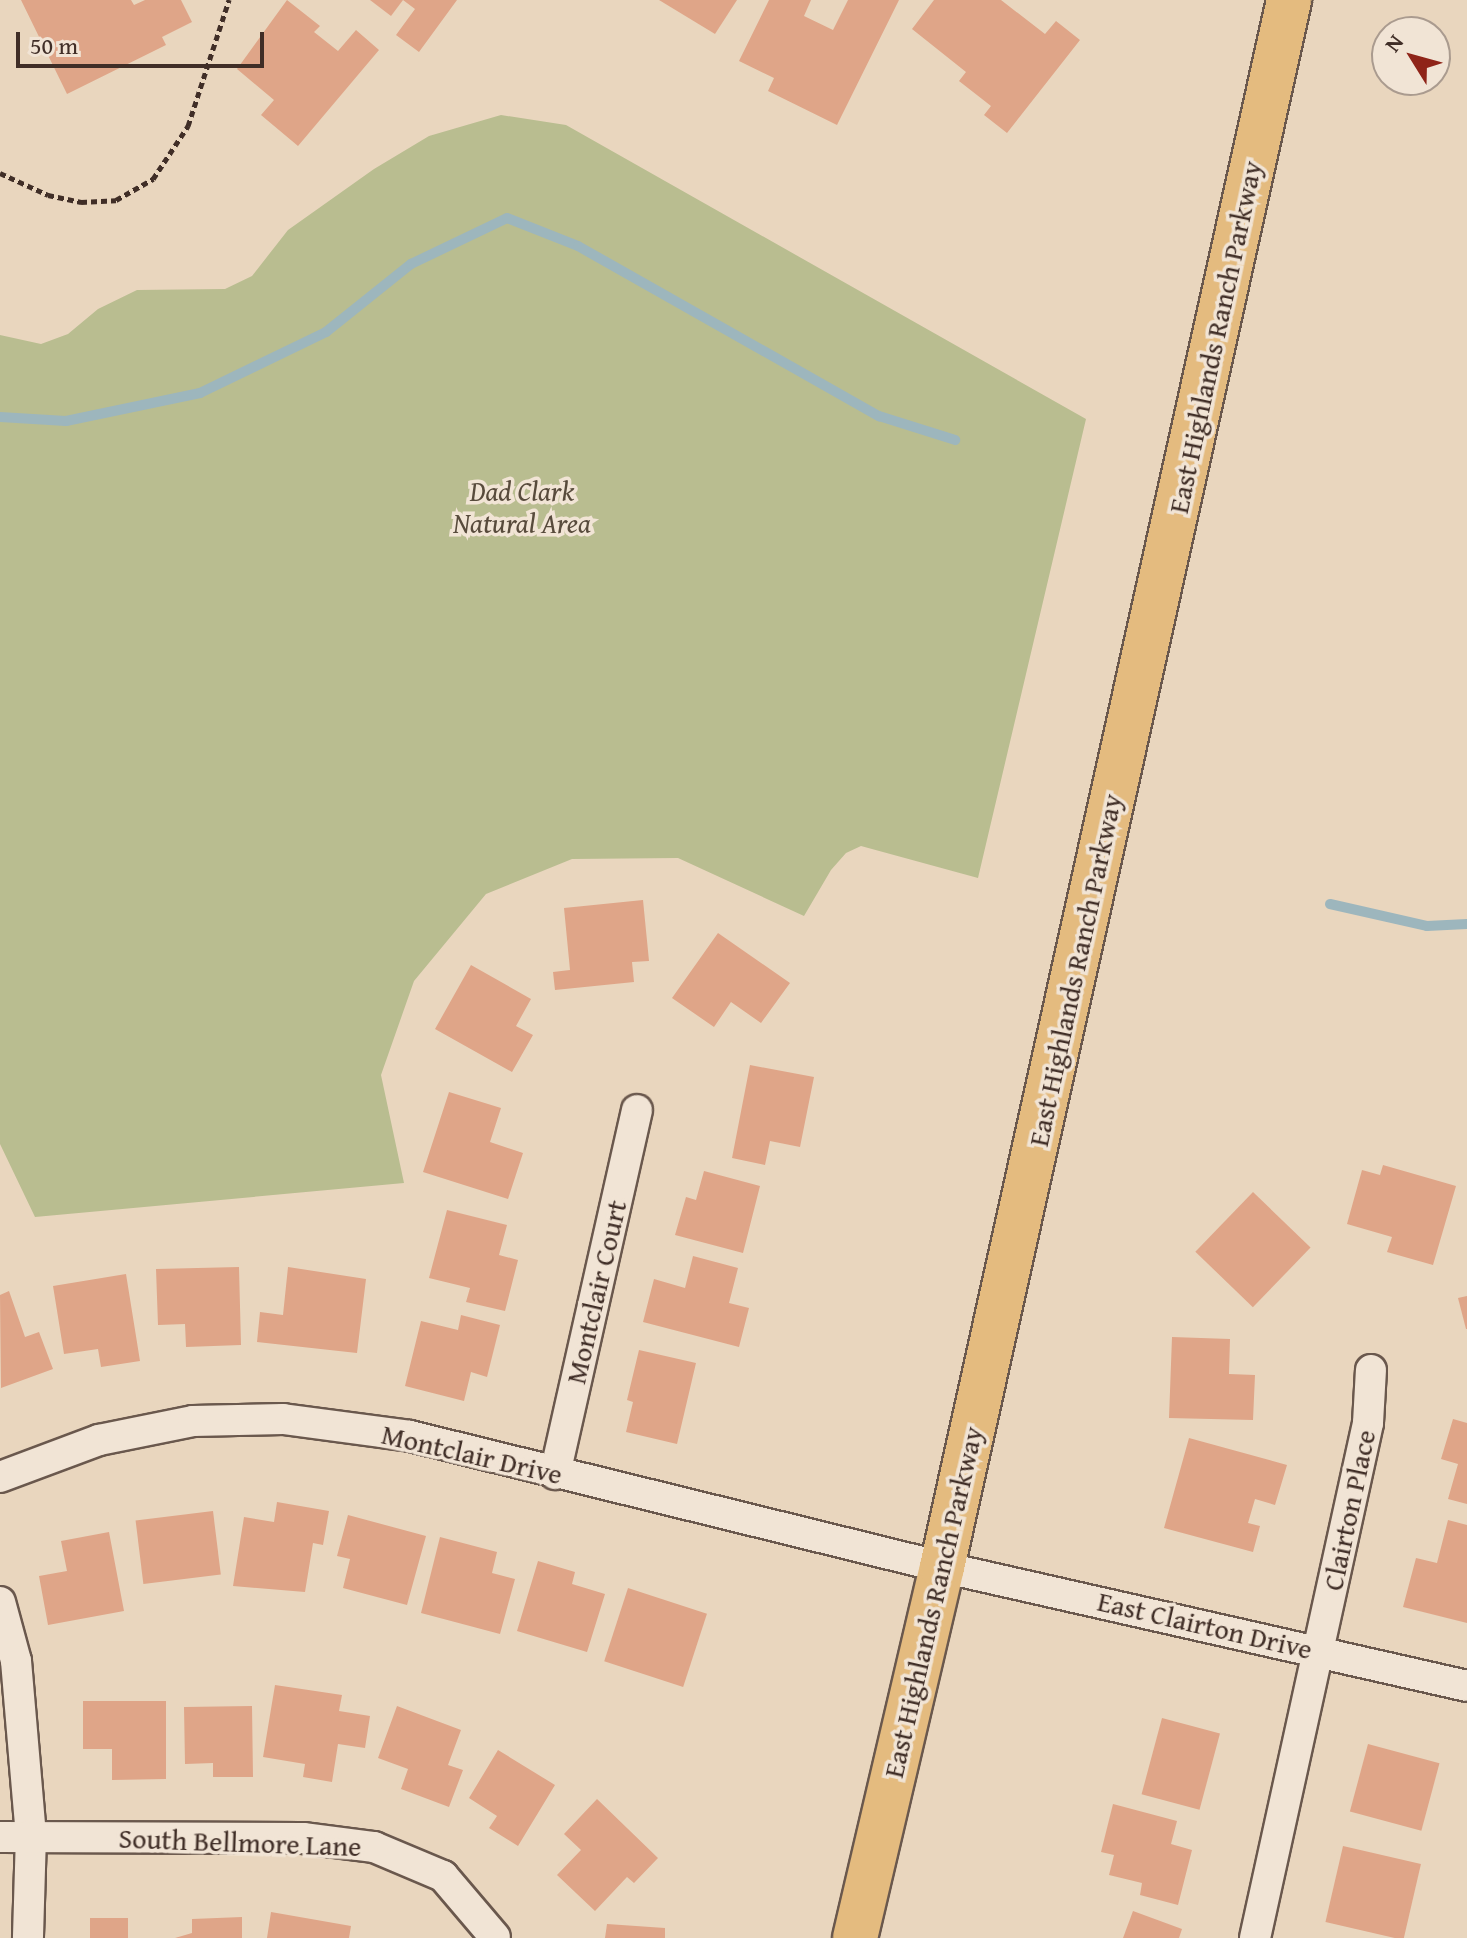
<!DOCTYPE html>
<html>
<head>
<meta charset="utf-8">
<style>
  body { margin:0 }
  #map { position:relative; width:1467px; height:1938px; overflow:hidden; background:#e9d6be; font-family:"Gentium Book Plus",serif }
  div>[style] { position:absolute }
  .green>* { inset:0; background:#b9bd90 }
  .stream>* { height:10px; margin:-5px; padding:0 5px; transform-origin:5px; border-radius:5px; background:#9db6bd }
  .building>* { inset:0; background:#dfa588; transform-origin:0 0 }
  .path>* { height:5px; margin-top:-2.5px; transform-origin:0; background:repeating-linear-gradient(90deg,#402e27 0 6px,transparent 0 10px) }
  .roads { filter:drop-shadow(2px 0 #6a584d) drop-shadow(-2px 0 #6a584d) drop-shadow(0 2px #6a584d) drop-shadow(0 -2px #6a584d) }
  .street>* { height:30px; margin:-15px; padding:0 15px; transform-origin:15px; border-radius:15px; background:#f1e4d5 }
  .primary>* { height:44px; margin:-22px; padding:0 22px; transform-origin:22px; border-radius:22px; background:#e4bb7f }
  span { translate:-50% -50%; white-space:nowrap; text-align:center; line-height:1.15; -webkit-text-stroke:7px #f1e4d5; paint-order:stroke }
  .street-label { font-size:28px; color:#402e27 }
  .park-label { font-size:28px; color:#584b3c; font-style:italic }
  .north { position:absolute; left:1371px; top:16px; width:80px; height:80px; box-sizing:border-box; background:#f1e4d5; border:2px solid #aa9b8f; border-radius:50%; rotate:307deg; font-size:22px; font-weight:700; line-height:32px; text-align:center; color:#402e27 }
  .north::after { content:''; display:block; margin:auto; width:28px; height:36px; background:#8f2418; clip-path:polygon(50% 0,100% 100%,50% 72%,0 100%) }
  .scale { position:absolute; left:16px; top:32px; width:248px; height:36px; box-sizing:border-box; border:4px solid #402e27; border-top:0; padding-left:10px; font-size:24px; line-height:28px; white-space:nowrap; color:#402e27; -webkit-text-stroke:6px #f1e4d5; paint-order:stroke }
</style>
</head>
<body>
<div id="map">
  <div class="green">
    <i style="clip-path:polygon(501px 115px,566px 125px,1086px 419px,978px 878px,861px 846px,846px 853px,831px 870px,804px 916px,678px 858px,572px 859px,486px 894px,414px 981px,381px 1075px,404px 1183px,35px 1217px,0 1144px,0 335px,41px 344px,68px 334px,98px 309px,137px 290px,225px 289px,252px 276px,288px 230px,374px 169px,429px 136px)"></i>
  </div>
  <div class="stream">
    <i style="left:0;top:417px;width:66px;rotate:3.5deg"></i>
    <i style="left:66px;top:421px;width:137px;rotate:-11.8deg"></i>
    <i style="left:200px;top:393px;width:140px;rotate:-25.8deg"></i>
    <i style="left:326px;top:332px;width:109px;rotate:-38.7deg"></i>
    <i style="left:411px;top:264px;width:106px;rotate:-25.6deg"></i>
    <i style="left:507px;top:218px;width:76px;rotate:21.5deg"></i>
    <i style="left:578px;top:246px;width:346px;rotate:29.5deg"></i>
    <i style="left:879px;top:416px;width:80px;rotate:17.5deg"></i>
    <i style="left:1330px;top:904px;width:99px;rotate:12.8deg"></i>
    <i style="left:1427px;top:926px;width:40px;rotate:-2.9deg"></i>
  </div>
  <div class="building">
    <i style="clip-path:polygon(21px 0,131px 0,134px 5px,145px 0,181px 0,192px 22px,162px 37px,166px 45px,67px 94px)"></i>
    <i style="clip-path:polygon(287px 0,320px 26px,314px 32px,338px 51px,356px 30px,379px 50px,298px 146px,261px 115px,274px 100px,237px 69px)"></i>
    <i style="clip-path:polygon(370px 0,403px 0,391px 16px)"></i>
    <i style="clip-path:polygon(403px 0,457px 0,419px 52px,396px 35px,415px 9px)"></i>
    <i style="clip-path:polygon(659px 0,737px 0,715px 34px)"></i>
    <i style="clip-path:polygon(769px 0,811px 0,804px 16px,833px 30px,848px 0,899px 0,837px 125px,768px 91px,774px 78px,739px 61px)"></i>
    <i style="clip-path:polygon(934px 0,1001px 0,1045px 34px,1056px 21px,1080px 40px,1007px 133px,984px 115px,991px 106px,959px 81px,966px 72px,912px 29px)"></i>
    <i style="clip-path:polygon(643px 900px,649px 961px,632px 962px,634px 982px,555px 990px,553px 972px,570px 970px,564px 908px)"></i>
    <i style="clip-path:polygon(718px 933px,790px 983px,761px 1023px,731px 1002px,714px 1027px,672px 998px)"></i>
    <i style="clip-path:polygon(471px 965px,531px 999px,516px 1026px,533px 1035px,512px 1072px,435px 1029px)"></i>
    <i style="clip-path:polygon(750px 1065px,814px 1077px,800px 1147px,770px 1141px,765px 1165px,732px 1158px)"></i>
    <i style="clip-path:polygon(449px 1092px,501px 1108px,490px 1142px,523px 1153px,508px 1199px,423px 1172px)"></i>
    <i style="clip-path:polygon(1383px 1165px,1456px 1186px,1433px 1265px,1387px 1252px,1392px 1237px,1347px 1224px,1362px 1170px,1380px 1175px)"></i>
    <i style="clip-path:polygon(704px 1171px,760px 1186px,743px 1253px,675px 1235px,686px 1197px,696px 1200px)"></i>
    <i style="left:1253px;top:1192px;width:80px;height:83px;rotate:44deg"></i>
    <i style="clip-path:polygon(447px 1210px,507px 1225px,499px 1255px,518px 1260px,505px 1311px,466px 1302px,470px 1288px,429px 1278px)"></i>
    <i style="clip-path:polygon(693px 1256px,738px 1268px,729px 1303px,749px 1308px,739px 1347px,643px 1322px,654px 1279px,685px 1288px)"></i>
    <i style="clip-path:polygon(239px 1267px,241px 1345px,186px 1347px,185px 1324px,158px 1325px,156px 1269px)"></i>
    <i style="clip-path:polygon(288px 1267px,366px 1279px,357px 1353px,257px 1342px,260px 1312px,283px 1315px)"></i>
    <i style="clip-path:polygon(126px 1274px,140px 1361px,101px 1367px,98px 1349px,64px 1354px,53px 1286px)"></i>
    <i style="clip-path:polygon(9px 1291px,25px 1337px,39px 1332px,53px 1369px,1px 1388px,0 1295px)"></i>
    <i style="clip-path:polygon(1467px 1296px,1467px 1329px,1466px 1329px,1458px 1298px)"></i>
    <i style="clip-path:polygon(461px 1315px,500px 1325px,487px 1377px,471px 1372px,464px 1401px,405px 1386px,421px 1321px,458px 1330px)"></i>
    <i style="clip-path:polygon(1172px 1337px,1230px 1339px,1229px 1374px,1255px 1375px,1253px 1420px,1169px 1418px)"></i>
    <i style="clip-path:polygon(639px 1350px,696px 1363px,677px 1444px,626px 1432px,633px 1402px,627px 1400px)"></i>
    <i style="clip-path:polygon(1453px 1419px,1467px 1423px,1467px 1504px,1448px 1499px,1458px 1464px,1441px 1459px)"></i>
    <i style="clip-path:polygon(1189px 1438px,1287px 1465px,1275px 1505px,1255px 1499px,1248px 1523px,1260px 1526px,1253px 1552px,1164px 1528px)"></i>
    <i style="clip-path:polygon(277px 1502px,329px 1511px,323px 1545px,313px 1543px,305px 1592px,233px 1586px,244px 1517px,274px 1522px)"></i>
    <i style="left:213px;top:1511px;width:64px;height:78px;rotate:83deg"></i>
    <i style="clip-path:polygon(348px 1515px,426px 1536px,407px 1605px,343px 1588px,350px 1559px,337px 1556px)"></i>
    <i style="clip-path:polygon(1448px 1520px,1467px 1525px,1467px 1623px,1403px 1607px,1416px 1558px,1437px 1563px)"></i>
    <i style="clip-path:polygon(109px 1532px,124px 1611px,48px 1625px,39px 1576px,67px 1571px,61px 1541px)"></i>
    <i style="clip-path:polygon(440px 1537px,497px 1552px,492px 1573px,515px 1579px,500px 1634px,421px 1613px)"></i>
    <i style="clip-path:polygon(538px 1561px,575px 1572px,572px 1584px,605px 1594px,587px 1652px,517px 1631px)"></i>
    <i style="left:628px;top:1588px;width:83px;height:77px;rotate:18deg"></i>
    <i style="clip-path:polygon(275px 1685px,342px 1695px,339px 1711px,370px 1716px,365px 1748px,338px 1744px,332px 1782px,303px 1777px,305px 1764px,263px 1757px)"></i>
    <i style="clip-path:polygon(83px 1701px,166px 1701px,166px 1779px,112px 1780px,112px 1749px,83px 1749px)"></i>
    <i style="clip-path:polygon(252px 1706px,253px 1777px,213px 1777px,213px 1763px,185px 1764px,184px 1707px)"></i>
    <i style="clip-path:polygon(397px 1706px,461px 1730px,448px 1765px,463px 1770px,449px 1807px,401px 1789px,408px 1769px,378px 1758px)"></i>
    <i style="left:1162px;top:1718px;width:60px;height:79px;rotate:15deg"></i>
    <i style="left:1368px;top:1744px;width:74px;height:70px;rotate:15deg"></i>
    <i style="clip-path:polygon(498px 1750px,555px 1785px,518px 1846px,489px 1828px,497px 1816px,469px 1798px)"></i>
    <i style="clip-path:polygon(597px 1799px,658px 1858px,634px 1883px,627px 1877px,595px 1911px,557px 1875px,581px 1850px,564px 1834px)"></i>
    <i style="clip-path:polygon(1113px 1804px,1177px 1821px,1171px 1844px,1192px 1850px,1178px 1905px,1140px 1895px,1142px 1883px,1109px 1875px,1114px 1855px,1101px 1852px)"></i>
    <i style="left:1343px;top:1846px;width:80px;height:78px;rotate:13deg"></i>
    <i style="clip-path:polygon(1133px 1911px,1182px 1929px,1179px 1938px,1123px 1938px)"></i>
    <i style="clip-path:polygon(271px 1912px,351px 1926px,349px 1938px,267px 1938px)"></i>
    <i style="clip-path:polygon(242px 1917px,242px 1938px,175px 1938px,192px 1933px,192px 1919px)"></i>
    <i style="left:128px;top:1918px;width:20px;height:38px;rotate:90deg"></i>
    <i style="clip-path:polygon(607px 1924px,665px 1928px,665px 1938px,605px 1938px)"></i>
  </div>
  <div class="path">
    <i style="left:0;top:173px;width:53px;rotate:24.6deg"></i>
    <i style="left:48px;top:195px;width:34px;rotate:12deg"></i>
    <i style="left:81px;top:202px;width:35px;rotate:-3deg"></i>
    <i style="left:116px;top:200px;width:43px;rotate:-29.6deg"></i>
    <i style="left:153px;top:179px;width:64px;rotate:-56.6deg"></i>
    <i style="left:188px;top:126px;width:133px;rotate:-72deg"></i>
  </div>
  <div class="roads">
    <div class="street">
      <i style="left:555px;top:1474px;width:373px;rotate:-77.3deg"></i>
      <i style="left:0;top:1477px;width:106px;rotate:-20.5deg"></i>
      <i style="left:99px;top:1440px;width:96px;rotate:-11.4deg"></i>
      <i style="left:193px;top:1421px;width:90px;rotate:-1.3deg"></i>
      <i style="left:283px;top:1419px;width:128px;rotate:7.6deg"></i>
      <i style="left:410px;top:1436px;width:548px;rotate:13.83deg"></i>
      <i style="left:942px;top:1567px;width:538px;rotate:12.77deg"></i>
      <i style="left:0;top:1602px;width:61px;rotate:74.8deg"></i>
      <i style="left:16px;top:1661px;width:175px;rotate:85.1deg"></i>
      <i style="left:31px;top:1835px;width:103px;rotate:91.7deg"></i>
      <i style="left:0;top:1837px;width:303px;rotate:0.2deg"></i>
      <i style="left:303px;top:1838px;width:72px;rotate:7.2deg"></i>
      <i style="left:374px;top:1847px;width:75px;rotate:22.8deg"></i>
      <i style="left:443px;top:1876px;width:80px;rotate:49.6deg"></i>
      <i style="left:1255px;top:1938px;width:527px;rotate:-77.62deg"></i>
      <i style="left:1368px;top:1423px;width:53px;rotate:-86.8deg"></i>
    </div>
    <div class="primary">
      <i style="left:855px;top:1938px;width:381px;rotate:-76.8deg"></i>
      <i style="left:942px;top:1567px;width:1605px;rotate:-77.51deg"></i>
    </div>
  </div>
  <div class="street-label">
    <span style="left:1215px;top:337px;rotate:-78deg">East Highlands Ranch Parkway</span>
    <span style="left:1075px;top:970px;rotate:-78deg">East Highlands Ranch Parkway</span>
    <span style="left:596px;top:1292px;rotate:-77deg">Montclair Court</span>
    <span style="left:472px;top:1454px;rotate:13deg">Montclair Drive</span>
    <span style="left:1349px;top:1510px;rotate:-78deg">Clairton Place</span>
    <span style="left:933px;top:1602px;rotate:-77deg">East Highlands Ranch Parkway</span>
    <span style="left:1205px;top:1625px;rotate:13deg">East Clairton Drive</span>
    <span style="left:240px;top:1842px;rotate:2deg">South Bellmore Lane</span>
  </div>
  <div class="park-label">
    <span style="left:522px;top:507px">Dad Clark<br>Natural Area</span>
  </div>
  <div class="north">N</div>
  <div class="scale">50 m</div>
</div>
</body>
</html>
